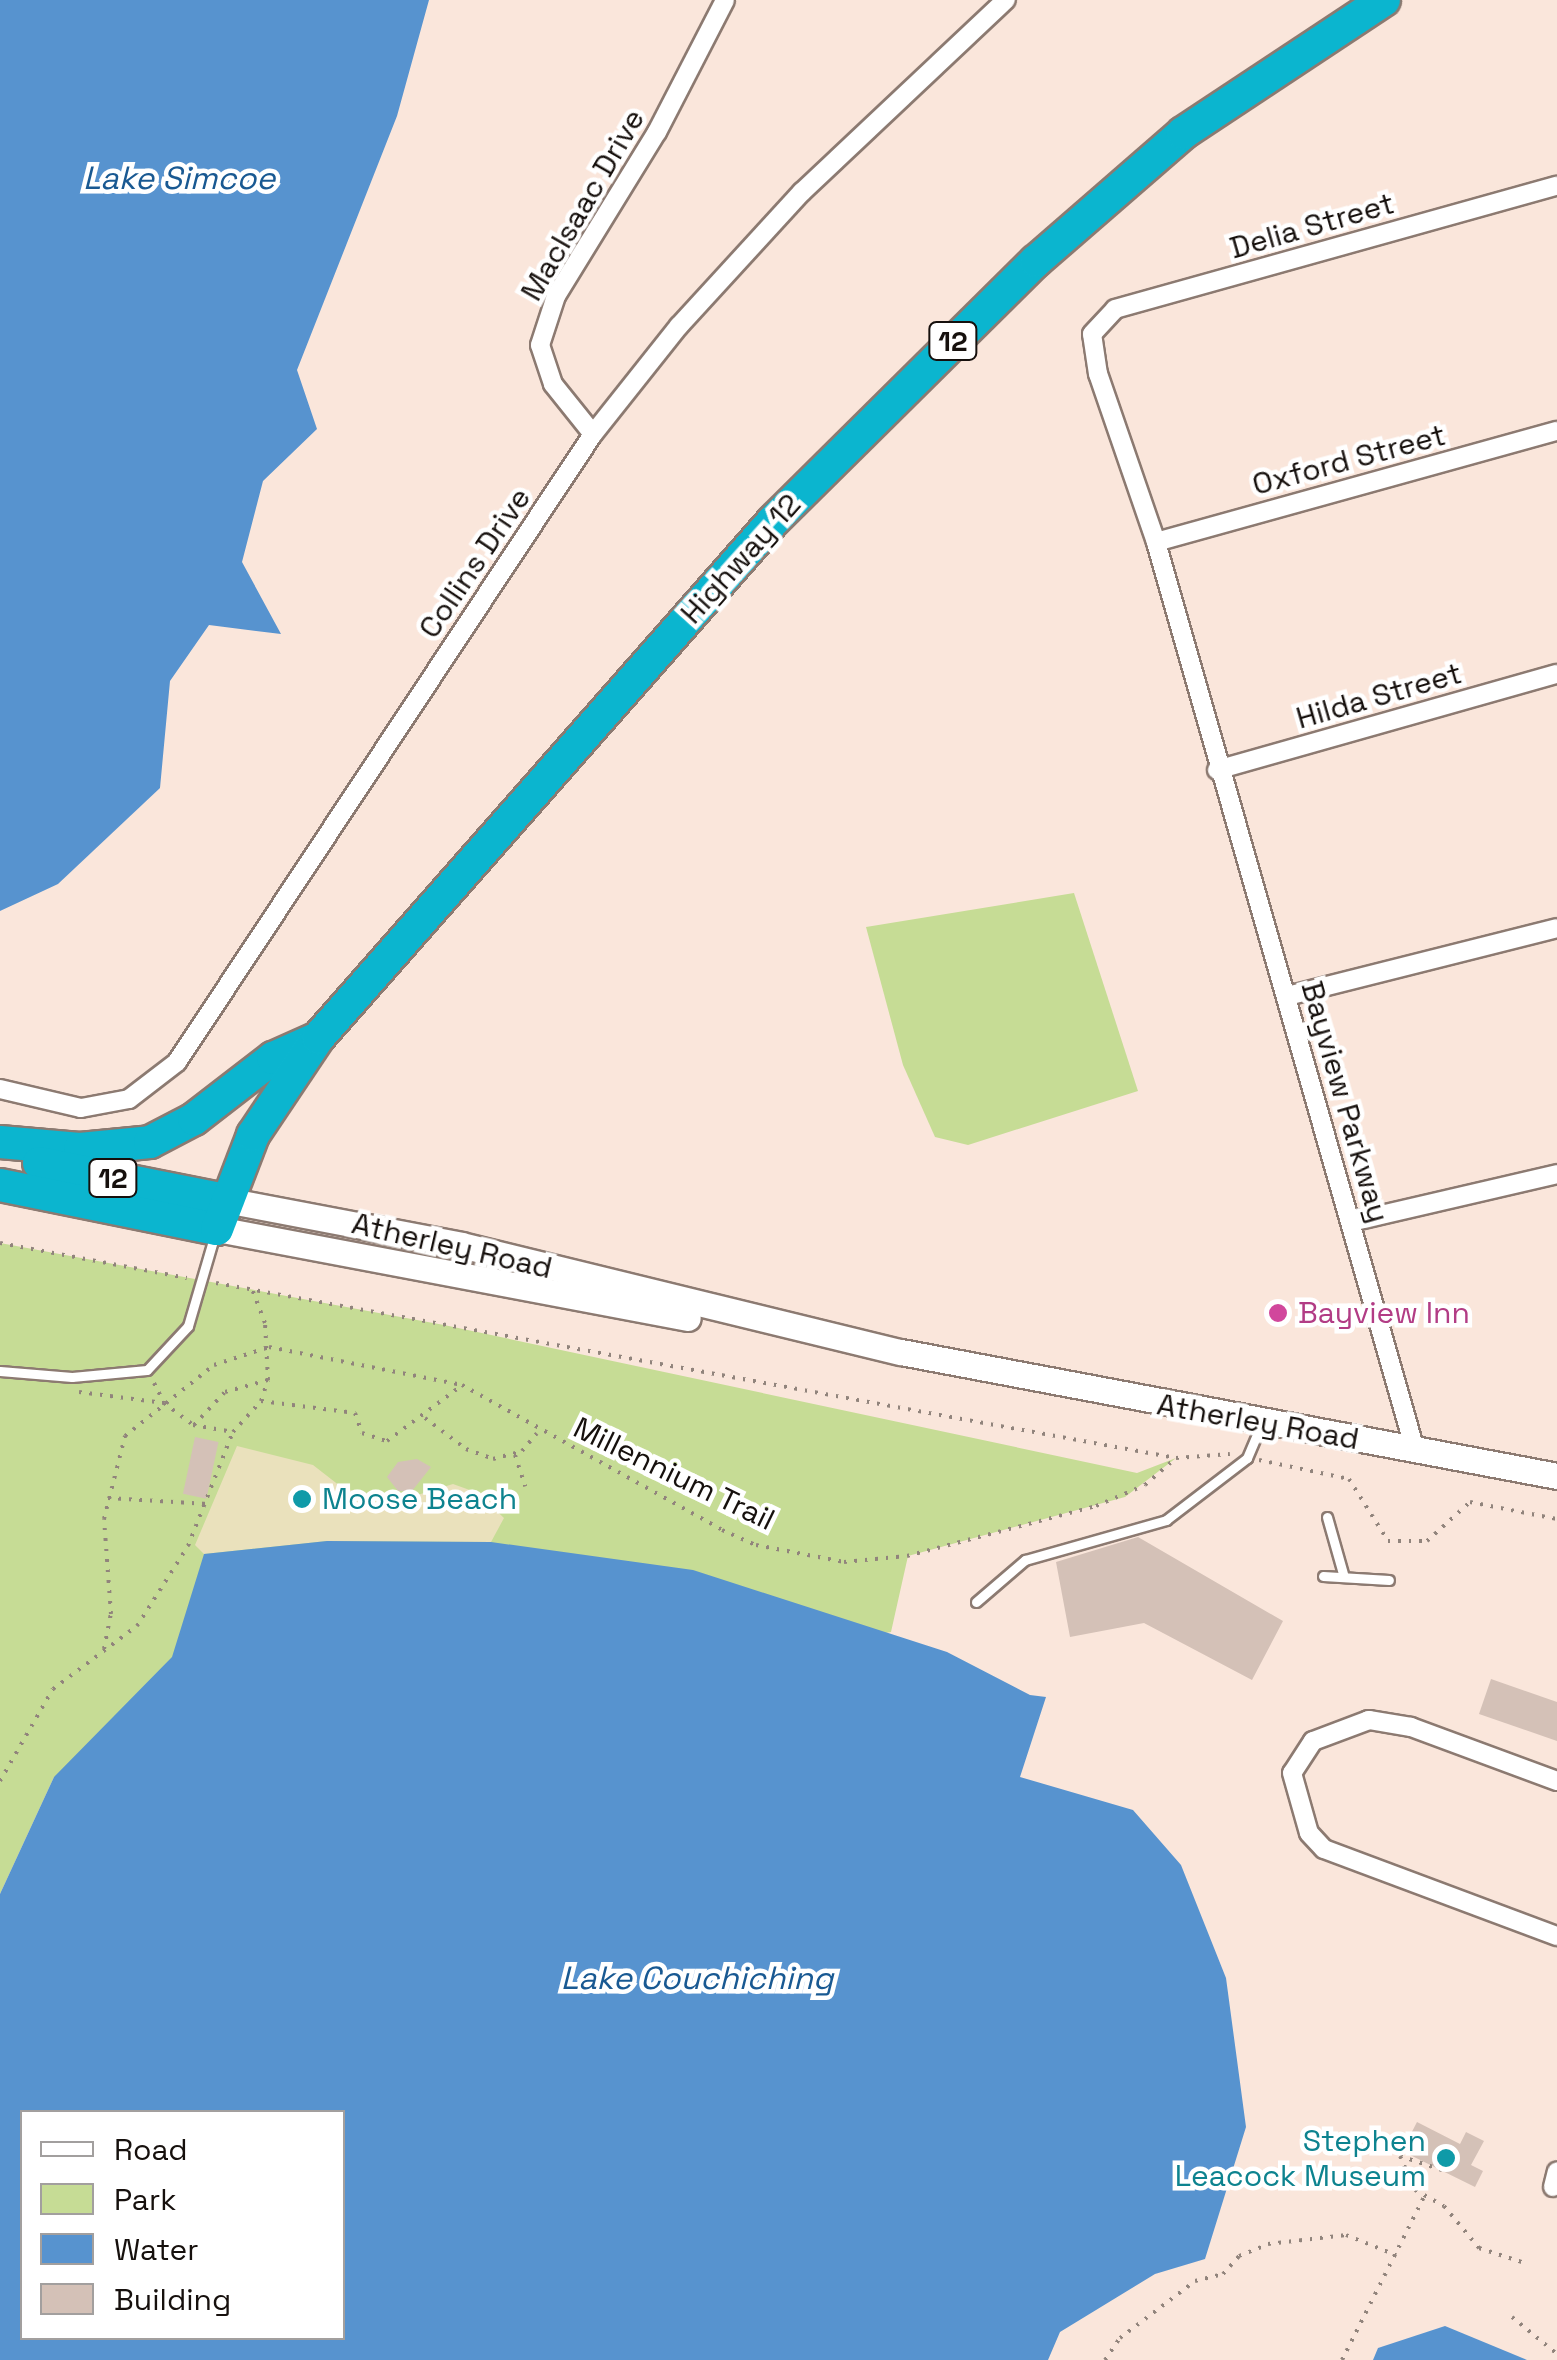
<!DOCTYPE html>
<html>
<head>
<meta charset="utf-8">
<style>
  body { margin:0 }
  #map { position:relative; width:1557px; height:2360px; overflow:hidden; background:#fae6db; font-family:"Space Grotesk",sans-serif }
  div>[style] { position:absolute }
  .green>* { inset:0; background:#c6dc95 }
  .sand>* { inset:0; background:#eae1bc }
  .water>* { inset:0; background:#5793cf }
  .building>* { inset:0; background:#d4c1b7; transform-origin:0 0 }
  .path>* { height:4px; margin-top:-2px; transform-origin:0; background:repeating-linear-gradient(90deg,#91847c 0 2.5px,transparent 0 10.5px) }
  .roads { filter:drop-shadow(2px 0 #8c7a71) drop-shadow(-2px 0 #8c7a71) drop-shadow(0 2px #8c7a71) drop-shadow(0 -2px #8c7a71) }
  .lane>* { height:9px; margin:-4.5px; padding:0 4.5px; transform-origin:4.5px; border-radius:4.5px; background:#fff }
  .street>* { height:18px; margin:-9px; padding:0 9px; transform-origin:9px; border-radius:9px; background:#fff }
  .secondary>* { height:25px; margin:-12.5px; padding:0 12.5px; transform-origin:12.5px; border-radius:12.5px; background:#fff }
  .highway>* { height:32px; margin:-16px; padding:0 16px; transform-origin:16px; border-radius:16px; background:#0bb5cf }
  .dots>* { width:28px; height:28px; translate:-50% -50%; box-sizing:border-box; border:5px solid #fff; border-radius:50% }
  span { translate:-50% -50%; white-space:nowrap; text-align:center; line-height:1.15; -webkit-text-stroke:9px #fff; paint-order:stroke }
  .shield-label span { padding:2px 8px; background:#fff; border:2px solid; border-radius:8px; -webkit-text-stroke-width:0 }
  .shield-label { font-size:28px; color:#16100d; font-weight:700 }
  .street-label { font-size:30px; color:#16100d }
  .hotel-label { font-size:30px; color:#b23c85 }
  .left { translate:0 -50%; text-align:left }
  .culture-label { font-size:30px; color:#0d838f }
  .right { translate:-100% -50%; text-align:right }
  .water-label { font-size:32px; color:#195992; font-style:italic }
  .legend { position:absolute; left:20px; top:2110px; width:325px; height:230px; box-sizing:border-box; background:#fff; border:2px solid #a29f9e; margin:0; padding:12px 18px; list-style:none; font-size:30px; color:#16100d }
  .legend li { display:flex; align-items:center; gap:20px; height:50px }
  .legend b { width:50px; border:2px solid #a29f9e }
</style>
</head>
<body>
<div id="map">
  <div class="green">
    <i style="clip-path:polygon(1074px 893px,1138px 1091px,968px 1145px,935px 1137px,903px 1065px,866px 927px)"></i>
    <i style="clip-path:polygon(0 1243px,444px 1325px,1137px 1473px,1176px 1458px,1125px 1497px,908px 1556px,891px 1632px,54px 1777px,0 1894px)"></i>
  </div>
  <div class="sand">
    <i style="clip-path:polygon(237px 1446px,313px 1465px,340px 1486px,373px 1498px,398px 1501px,453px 1484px,478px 1493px,504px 1518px,491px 1542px,327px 1541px,204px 1554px,195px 1545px)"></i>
  </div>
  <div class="water">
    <i style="clip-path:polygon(0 0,429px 0,397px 116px,297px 370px,317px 429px,263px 481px,242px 562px,281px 634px,209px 625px,170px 681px,160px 788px,58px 884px,0 911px)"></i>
    <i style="clip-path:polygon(evenodd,327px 1541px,491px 1542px,693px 1570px,947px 1652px,1030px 1695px,1046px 1697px,1020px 1777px,1133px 1810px,1181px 1865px,1226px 1978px,1246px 2127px,1205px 2259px,1155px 2274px,1060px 2332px,1048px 2360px,0 2360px,0 1894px,54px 1777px,172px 1657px,204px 1554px,327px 1541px,22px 2112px,342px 2112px,342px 2338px,22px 2338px,22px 2112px)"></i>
    <i style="clip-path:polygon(1445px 2326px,1527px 2360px,1373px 2360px,1378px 2348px)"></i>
  </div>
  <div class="building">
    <i style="left:195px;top:1437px;width:24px;height:58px;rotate:12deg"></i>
    <i style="clip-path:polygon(417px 1459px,431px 1467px,412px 1491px,398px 1491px,387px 1477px,398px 1462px)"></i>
    <i style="clip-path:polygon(1138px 1537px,1283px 1621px,1252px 1680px,1144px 1623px,1070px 1637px,1056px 1562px)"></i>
    <i style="clip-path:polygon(1491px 1679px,1557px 1702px,1557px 1741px,1479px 1714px)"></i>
    <i style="clip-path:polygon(1417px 2122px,1460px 2144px,1466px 2132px,1484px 2141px,1471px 2165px,1483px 2171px,1475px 2187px,1402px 2151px)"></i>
  </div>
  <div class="path">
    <i style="left:0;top:1243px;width:190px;rotate:10.6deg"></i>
    <i style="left:216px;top:1283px;width:976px;rotate:10.33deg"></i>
    <i style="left:154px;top:1383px;width:22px;rotate:63deg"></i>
    <i style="left:164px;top:1403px;width:36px;rotate:37deg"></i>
    <i style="left:193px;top:1425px;width:41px;rotate:9.9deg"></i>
    <i style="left:79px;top:1392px;width:86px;rotate:7.4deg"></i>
    <i style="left:261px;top:1401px;width:95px;rotate:7.3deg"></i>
    <i style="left:355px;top:1413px;width:21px;rotate:71deg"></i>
    <i style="left:362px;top:1433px;width:26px;rotate:18deg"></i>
    <i style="left:387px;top:1441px;width:92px;rotate:-36.6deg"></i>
    <i style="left:425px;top:1418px;width:51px;rotate:37.1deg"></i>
    <i style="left:466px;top:1449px;width:29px;rotate:20deg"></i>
    <i style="left:493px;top:1459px;width:30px;rotate:-15deg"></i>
    <i style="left:522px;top:1451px;width:23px;rotate:-50deg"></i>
    <i style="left:194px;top:1425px;width:45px;rotate:-46.8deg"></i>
    <i style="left:225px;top:1392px;width:45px;rotate:-15.6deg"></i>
    <i style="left:515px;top:1455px;width:33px;rotate:72deg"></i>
    <i style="left:1259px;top:1460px;width:92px;rotate:11.9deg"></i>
    <i style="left:1349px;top:1479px;width:73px;rotate:57.8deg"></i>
    <i style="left:1388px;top:1541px;width:39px"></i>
    <i style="left:1427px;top:1541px;width:58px;rotate:-42.2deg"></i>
    <i style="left:1470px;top:1502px;width:89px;rotate:11.1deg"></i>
    <i style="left:108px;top:1498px;width:100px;rotate:3.4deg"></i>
    <i style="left:104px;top:1649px;width:36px;rotate:-79deg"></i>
    <i style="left:111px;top:1614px;width:95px;rotate:-94.2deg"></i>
    <i style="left:104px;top:1519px;width:86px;rotate:-75.8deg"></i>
    <i style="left:125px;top:1436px;width:114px;rotate:-38.6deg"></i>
    <i style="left:214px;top:1365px;width:58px;rotate:-18.1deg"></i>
    <i style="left:269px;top:1347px;width:197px;rotate:11.1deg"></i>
    <i style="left:462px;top:1385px;width:298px;rotate:29.1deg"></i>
    <i style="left:722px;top:1530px;width:37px;rotate:24deg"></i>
    <i style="left:756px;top:1545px;width:90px;rotate:10.9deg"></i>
    <i style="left:844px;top:1562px;width:63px;rotate:-5.4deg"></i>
    <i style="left:907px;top:1556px;width:196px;rotate:-14.8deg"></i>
    <i style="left:1096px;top:1506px;width:53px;rotate:-23.2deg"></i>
    <i style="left:1145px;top:1485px;width:41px;rotate:-41.1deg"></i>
    <i style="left:1176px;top:1458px;width:54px;rotate:-4.2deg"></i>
    <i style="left:0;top:1781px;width:106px;rotate:-60.1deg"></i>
    <i style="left:53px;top:1689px;width:105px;rotate:-36.9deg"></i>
    <i style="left:137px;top:1626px;width:95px;rotate:-57.5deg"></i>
    <i style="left:188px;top:1546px;width:123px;rotate:-68.5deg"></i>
    <i style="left:233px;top:1432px;width:42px;rotate:-47.9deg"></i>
    <i style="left:261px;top:1401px;width:22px;rotate:-72deg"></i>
    <i style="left:268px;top:1380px;width:57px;rotate:-93deg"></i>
    <i style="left:265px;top:1323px;width:36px;rotate:-111deg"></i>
    <i style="left:1442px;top:2170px;width:44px;rotate:-161.6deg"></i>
    <i style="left:1400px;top:2156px;width:37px;rotate:66deg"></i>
    <i style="left:1415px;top:2190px;width:33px;rotate:29deg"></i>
    <i style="left:1444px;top:2206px;width:55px;rotate:50.2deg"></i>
    <i style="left:1479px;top:2248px;width:52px;rotate:18.1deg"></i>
    <i style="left:1512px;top:2317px;width:58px;rotate:39.4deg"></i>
    <i style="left:1105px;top:2360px;width:27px;rotate:-56deg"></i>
    <i style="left:1120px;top:2338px;width:94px;rotate:-37.2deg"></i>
    <i style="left:1195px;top:2281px;width:29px;rotate:-14deg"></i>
    <i style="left:1223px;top:2274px;width:24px;rotate:-48deg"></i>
    <i style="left:1239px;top:2256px;width:31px;rotate:-22deg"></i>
    <i style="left:1268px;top:2244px;width:79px;rotate:-6.6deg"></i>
    <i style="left:1346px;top:2235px;width:54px;rotate:21.8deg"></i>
    <i style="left:1342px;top:2360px;width:185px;rotate:-63.3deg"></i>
  </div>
  <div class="roads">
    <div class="lane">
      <i style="left:0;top:1371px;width:72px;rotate:4.8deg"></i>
      <i style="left:72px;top:1377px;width:75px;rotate:-5.3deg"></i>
      <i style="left:147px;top:1370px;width:60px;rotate:-47deg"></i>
      <i style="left:188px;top:1326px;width:93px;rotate:-73.7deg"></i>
      <i style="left:1327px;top:1517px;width:62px;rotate:74.2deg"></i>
      <i style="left:1323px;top:1576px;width:66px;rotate:3.5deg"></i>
      <i style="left:976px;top:1602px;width:65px;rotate:-40.6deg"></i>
      <i style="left:1025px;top:1560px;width:147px;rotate:-15.8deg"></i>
      <i style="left:1166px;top:1520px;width:102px;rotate:-37.4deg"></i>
      <i style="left:1247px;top:1458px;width:38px;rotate:-67deg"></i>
    </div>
    <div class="street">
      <i style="left:593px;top:434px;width:64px;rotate:-128.7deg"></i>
      <i style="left:553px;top:384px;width:41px;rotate:-108.4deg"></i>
      <i style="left:540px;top:345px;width:52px;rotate:-71.9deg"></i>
      <i style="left:556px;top:296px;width:193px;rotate:-58.4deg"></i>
      <i style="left:657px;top:132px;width:148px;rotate:-62.7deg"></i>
      <i style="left:1156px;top:542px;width:416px;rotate:-15.5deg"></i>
      <i style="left:1217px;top:770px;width:353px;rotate:-15.8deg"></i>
      <i style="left:1287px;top:996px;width:278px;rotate:-14.1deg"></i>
      <i style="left:0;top:1089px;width:83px;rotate:13.2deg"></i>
      <i style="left:81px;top:1108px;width:49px;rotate:-10.6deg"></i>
      <i style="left:129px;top:1099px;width:61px;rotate:-37.6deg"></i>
      <i style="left:177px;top:1062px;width:753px;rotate:-56.48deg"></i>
      <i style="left:593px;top:434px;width:138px;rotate:-51.5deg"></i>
      <i style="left:679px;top:326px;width:182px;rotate:-47.5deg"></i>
      <i style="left:802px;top:192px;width:280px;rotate:-43.3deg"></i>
      <i style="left:1351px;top:1222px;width:212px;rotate:-13.1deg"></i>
      <i style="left:1415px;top:1450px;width:944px;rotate:-105.92deg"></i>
      <i style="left:1156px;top:542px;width:178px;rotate:-109deg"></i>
      <i style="left:1098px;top:374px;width:40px;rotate:-98.5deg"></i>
      <i style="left:1092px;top:334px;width:34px;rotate:-47deg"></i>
      <i style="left:1115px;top:309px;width:459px;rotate:-15.6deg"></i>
      <i style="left:1557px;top:1781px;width:156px;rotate:-159.7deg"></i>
      <i style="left:1411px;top:1727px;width:43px;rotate:-170.5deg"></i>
      <i style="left:1369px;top:1720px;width:60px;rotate:159.4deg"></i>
      <i style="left:1313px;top:1741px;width:38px;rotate:123deg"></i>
      <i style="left:1292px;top:1773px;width:62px;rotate:74.2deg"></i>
      <i style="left:1309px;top:1833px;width:22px;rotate:47deg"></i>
      <i style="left:1324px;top:1849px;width:249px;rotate:20.5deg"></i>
      <i style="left:1553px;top:2187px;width:16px;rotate:-76deg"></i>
    </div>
    <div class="secondary">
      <i style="left:226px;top:1200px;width:239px;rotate:10.8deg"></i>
      <i style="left:461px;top:1245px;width:453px;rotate:13.7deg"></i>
      <i style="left:901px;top:1352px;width:668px;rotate:10.7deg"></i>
      <i style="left:217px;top:1229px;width:479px;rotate:10.7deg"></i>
    </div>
    <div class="highway">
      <i style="left:0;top:1142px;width:80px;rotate:5deg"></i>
      <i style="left:80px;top:1149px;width:70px;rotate:-5.7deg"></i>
      <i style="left:150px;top:1142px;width:50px;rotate:-27.6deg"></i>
      <i style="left:194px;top:1119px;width:100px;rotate:-37.7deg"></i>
      <i style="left:273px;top:1058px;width:49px;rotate:-24deg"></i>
      <i style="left:39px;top:1163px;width:191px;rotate:11.2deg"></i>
      <i style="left:0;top:1185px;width:221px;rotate:11.5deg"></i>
      <i style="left:217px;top:1229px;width:101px;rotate:-69deg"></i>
      <i style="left:253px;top:1135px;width:117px;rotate:-56.2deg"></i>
      <i style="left:318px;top:1038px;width:690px;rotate:-48.64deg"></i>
      <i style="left:774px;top:520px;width:368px;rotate:-44.7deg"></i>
      <i style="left:1036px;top:261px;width:195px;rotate:-41deg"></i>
      <i style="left:1183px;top:133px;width:241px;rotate:-33.5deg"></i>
    </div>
  </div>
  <div class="dots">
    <i style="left:1278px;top:1313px;background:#d1479c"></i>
    <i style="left:302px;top:1499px;background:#0f9aa8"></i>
    <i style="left:1446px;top:2158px;background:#0f9aa8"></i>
  </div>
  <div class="shield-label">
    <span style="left:953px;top:341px">12</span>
    <span style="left:113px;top:1178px">12</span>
  </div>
  <div class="street-label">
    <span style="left:583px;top:205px;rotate:-60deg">MacIsaac Drive</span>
    <span style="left:1312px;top:226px;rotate:-16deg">Delia Street</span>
    <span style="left:1349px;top:460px;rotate:-15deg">Oxford Street</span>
    <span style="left:741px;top:559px;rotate:-48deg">Highway 12</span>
    <span style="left:475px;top:563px;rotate:-56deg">Collins Drive</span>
    <span style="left:1379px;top:696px;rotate:-16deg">Hilda Street</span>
    <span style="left:1345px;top:1102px;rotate:74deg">Bayview Parkway</span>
    <span style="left:452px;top:1246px;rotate:13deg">Atherley Road</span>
    <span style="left:1258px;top:1422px;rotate:10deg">Atherley Road</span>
    <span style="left:674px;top:1474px;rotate:26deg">Millennium Trail</span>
  </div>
  <div class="hotel-label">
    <span class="left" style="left:1298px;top:1313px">Bayview Inn</span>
  </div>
  <div class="culture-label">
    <span class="left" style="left:322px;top:1499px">Moose Beach</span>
    <span class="right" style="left:1426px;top:2158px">Stephen<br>Leacock Museum</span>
  </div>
  <div class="water-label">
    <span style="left:179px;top:178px">Lake Simcoe</span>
    <span style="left:697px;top:1978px">Lake Couchiching</span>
  </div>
  <ul class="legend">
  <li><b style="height:12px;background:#fff"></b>Road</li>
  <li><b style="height:28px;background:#c6dc95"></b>Park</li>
  <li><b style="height:28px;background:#5793cf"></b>Water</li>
  <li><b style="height:28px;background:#d4c1b7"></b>Building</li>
  </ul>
</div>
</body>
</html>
